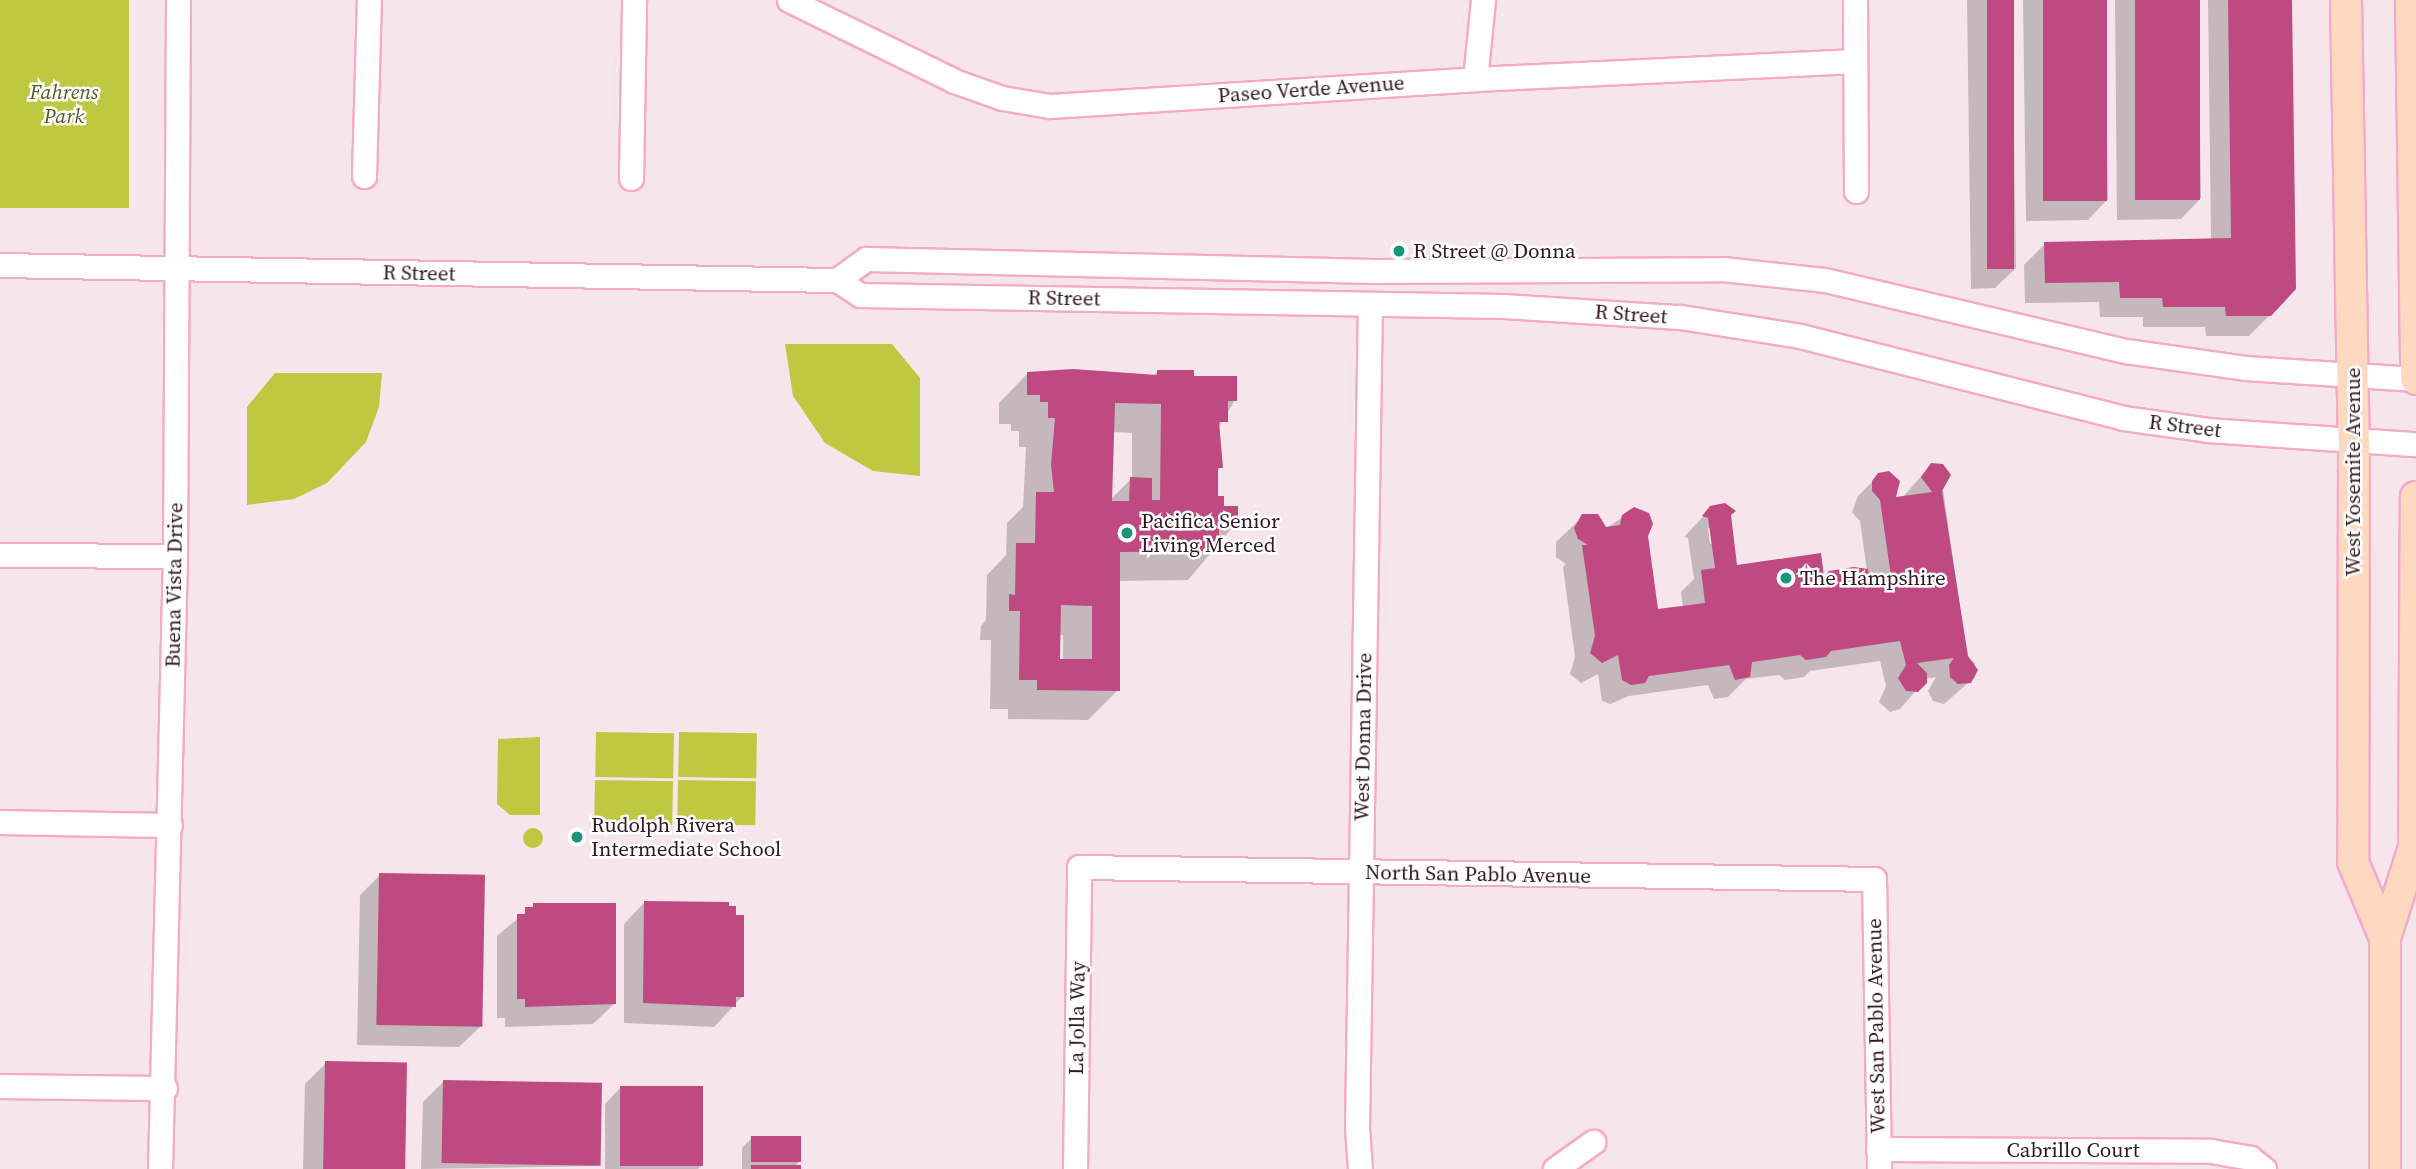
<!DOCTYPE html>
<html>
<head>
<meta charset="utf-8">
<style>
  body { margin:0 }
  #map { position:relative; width:2416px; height:1169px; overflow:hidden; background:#f6e6ec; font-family:"Source Serif 4",serif }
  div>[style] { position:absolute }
  .green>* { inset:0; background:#bec840; transform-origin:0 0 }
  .round { border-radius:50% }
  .shadow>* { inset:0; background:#0003 }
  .building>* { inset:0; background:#be4a81; transform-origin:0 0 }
  .roads { filter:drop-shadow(2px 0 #f5aac8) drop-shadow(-2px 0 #f5aac8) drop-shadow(0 2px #f5aac8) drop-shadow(0 -2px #f5aac8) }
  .minor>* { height:23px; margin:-11.5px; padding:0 11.5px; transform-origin:11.5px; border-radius:11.5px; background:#fff }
  .major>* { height:30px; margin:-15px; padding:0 15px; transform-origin:15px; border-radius:15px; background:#fed9c2 }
  .dots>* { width:19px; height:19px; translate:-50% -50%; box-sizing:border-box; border:4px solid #fff; border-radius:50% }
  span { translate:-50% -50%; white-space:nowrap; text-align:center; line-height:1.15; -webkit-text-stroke:5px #fff; paint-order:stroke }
  .street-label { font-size:21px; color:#321723 }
  .park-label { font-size:21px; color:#555a24; font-style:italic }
  .poi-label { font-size:21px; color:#321723 }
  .left { translate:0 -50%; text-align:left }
</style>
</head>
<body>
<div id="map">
  <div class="green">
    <i style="left:0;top:0;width:129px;height:208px"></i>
    <i style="clip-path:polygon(785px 344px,892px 344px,920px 378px,920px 476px,873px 471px,825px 443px,793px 396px)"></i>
    <i style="clip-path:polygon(275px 373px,382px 373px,379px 407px,366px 442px,327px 483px,294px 499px,247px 505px,247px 407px)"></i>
    <i style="left:596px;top:732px;width:78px;height:45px;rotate:1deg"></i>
    <i style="left:679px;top:732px;width:78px;height:45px;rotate:1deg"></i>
    <i style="clip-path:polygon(540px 737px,540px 815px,510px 815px,497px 804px,498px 739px)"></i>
    <i style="left:595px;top:780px;width:78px;height:44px;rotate:1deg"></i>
    <i style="left:678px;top:780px;width:78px;height:44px;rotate:1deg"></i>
    <i class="round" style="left:523px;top:828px;width:20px;height:20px"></i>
  </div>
  <div class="shadow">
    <i style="clip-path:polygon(1967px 0,2012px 0,2016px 268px,1995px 288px,1971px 289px)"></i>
    <i style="clip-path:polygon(2023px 0,2105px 0,2108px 199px,2088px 220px,2026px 221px)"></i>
    <i style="clip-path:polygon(2115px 0,2198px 0,2201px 198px,2181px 219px,2117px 220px)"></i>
    <i style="clip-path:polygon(2208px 0,2290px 0,2270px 315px,2249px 336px,2206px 336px,2205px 327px,2143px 327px,2143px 317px,2100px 317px,2099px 302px,2025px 303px,2024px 265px,2045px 244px,2211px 240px)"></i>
    <i style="clip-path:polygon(evenodd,1106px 371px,1106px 376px,1153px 376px,1158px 371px,1192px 378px,1235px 400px,1218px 429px,1221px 467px,1216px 472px,1216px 498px,1237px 522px,1188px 580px,1118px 581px,1118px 690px,1088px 720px,1008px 719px,1008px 709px,990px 709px,991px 640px,980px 640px,981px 626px,986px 620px,987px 575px,1006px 555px,1007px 523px,1023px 507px,1026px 447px,1019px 447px,1019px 431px,1011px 431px,1011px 424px,999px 424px,999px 403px,1028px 373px,1106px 371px,1112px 432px,1132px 433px,1132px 478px,1110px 500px,1112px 432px,1106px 371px,1059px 635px,1063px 635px,1063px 661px,1058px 661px,1059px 635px)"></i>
    <i style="clip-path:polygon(evenodd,1931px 465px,1949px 477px,1943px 489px,1967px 657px,1975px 663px,1975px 677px,1944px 704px,1933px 701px,1928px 691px,1936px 677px,1926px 679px,1900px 709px,1890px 712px,1879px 702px,1886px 686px,1880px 661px,1810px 671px,1804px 677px,1785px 680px,1779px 675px,1746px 679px,1728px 697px,1714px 699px,1708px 685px,1629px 696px,1610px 704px,1602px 701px,1598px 674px,1581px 683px,1570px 674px,1575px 657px,1563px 567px,1566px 564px,1556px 557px,1556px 542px,1577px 522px,1593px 514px,1602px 519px,1605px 529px,1623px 517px,1646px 535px,1656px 611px,1683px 607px,1681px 592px,1694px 579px,1688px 538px,1684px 537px,1711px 508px,1729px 516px,1736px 567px,1823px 580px,1867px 571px,1860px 521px,1852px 512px,1858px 496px,1879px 475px,1893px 500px,1902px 498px,1931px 465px,1708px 528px,1711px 528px,1714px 543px,1710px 544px,1708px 528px)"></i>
    <i style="clip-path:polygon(380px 875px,480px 1027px,459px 1047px,357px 1045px,360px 895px)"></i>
    <i style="clip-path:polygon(644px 903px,742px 997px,714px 1027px,624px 1023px,624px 924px)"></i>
    <i style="clip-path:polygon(534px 905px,614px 1004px,593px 1024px,505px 1027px,505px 1018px,497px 1018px,497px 936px)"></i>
    <i style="clip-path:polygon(326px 1063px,403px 1169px,303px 1169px,305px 1084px)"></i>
    <i style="clip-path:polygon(443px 1082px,598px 1166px,421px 1169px,423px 1102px)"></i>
    <i style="clip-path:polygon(620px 1088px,701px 1166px,698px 1169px,605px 1169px,605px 1104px)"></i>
    <i style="clip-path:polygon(752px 1138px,800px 1161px,794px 1167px,799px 1169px,742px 1169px,742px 1148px)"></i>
  </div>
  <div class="building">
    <i style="left:1987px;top:0;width:27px;height:269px"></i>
    <i style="left:2043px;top:0;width:64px;height:201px"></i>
    <i style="left:2135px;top:0;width:65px;height:200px"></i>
    <i style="clip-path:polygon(2228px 0,2292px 0,2296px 289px,2271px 316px,2226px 316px,2225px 307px,2163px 307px,2162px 298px,2120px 298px,2119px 282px,2045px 283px,2044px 242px,2231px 238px)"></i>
    <i style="clip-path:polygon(evenodd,1073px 369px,1157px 375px,1157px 370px,1194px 370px,1194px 376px,1237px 376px,1237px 401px,1228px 401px,1228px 422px,1219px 422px,1223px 468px,1218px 468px,1218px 496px,1224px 496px,1224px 506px,1238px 506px,1238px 523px,1219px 524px,1219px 551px,1120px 552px,1120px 691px,1037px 690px,1037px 680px,1019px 680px,1020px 611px,1009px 611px,1009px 594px,1015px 595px,1016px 543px,1035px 543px,1036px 492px,1054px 492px,1051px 465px,1055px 418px,1048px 418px,1048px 402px,1040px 402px,1040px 395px,1027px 395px,1027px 372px,1073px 369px,1115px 403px,1161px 404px,1160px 500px,1152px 500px,1152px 478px,1130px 477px,1129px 501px,1112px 501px,1115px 403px,1073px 369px,1061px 605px,1092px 606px,1092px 659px,1060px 659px,1061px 605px)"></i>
    <i style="clip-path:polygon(1931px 463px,1943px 464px,1951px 475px,1942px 491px,1968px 656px,1978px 670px,1971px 683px,1958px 684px,1950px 677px,1949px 665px,1954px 658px,1917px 663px,1927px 673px,1927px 683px,1918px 692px,1906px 691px,1898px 678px,1906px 665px,1900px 641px,1831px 651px,1826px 657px,1806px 660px,1800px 655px,1752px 662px,1750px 677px,1735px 680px,1729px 665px,1649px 676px,1645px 683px,1631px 685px,1622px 680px,1618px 655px,1602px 663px,1590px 653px,1595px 636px,1582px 545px,1588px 545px,1578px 539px,1574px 528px,1582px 514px,1598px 514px,1606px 527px,1620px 525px,1622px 515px,1634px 507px,1649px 513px,1653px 524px,1648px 536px,1658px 609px,1705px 603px,1701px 570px,1715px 568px,1708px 518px,1702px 516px,1710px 506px,1725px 503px,1736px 511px,1731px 515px,1737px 565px,1821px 553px,1824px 577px,1829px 571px,1854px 567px,1868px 569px,1870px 579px,1891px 576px,1880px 500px,1872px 491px,1872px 481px,1878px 473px,1889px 471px,1900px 481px,1896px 497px,1932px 492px,1921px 477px)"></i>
    <i style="left:379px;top:873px;width:106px;height:152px;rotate:1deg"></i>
    <i style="clip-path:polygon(644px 901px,729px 902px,729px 906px,736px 906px,736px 915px,744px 915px,744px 997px,736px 997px,736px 1007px,643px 1003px)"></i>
    <i style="clip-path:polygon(533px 903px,616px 903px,616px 1004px,525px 1007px,525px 999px,517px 999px,517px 914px,525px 914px,525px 907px,533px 907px)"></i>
    <i style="left:325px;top:1061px;width:82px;height:108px;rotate:1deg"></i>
    <i style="left:443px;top:1080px;width:159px;height:83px;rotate:1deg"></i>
    <i style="left:620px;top:1086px;width:83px;height:80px"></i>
    <i style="left:751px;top:1136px;width:50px;height:26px"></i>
    <i style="left:751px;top:1165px;width:50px;height:4px"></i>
  </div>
  <div class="roads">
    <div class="minor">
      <i style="left:789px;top:0;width:184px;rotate:26.1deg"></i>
      <i style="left:954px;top:81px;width:51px;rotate:19.5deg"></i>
      <i style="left:1002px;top:98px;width:49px;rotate:9.5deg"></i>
      <i style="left:1050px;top:106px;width:426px;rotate:-3.6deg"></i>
      <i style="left:1475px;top:79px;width:380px;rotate:-2.7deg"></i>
      <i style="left:1855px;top:0;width:191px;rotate:89.7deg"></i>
      <i style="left:1475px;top:79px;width:79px;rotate:-84.2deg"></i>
      <i style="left:364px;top:176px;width:176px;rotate:-88.4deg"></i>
      <i style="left:631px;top:178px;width:178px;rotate:-89deg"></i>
      <i style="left:0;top:265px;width:837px;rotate:1.03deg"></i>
      <i style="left:837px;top:280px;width:27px;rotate:33deg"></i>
      <i style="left:860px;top:295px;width:643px;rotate:0.98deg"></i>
      <i style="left:1503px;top:306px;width:177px;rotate:3.6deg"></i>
      <i style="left:1680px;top:317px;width:121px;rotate:9deg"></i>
      <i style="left:1800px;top:336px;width:333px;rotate:14.2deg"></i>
      <i style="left:2123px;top:418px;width:86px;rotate:8deg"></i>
      <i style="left:2208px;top:430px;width:208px;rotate:3.9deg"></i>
      <i style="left:837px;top:280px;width:36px;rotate:-36deg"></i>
      <i style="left:866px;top:259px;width:507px;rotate:1.36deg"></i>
      <i style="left:1373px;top:271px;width:350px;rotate:-0.3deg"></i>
      <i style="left:1723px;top:269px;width:103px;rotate:6.2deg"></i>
      <i style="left:1825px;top:280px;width:309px;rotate:13.3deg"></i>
      <i style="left:2126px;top:351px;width:120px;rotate:8.1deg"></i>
      <i style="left:2245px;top:368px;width:171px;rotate:3.7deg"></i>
      <i style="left:0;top:555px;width:175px;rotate:0.3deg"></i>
      <i style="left:0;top:822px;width:170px;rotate:1deg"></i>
      <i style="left:0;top:1086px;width:165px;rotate:0.7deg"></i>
      <i style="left:1878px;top:1149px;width:333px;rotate:0.3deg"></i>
      <i style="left:2211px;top:1151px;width:40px;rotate:10deg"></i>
      <i style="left:2250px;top:1158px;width:18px;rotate:38deg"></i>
      <i style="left:160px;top:1169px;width:613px;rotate:-88.6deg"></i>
      <i style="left:175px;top:556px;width:556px;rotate:-89.69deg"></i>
      <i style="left:1075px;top:1169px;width:302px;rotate:-89.2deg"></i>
      <i style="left:1079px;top:867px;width:795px;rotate:0.86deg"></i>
      <i style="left:1874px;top:879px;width:290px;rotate:89deg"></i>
      <i style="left:1360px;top:1169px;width:41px;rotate:-94.2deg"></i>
      <i style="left:1357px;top:1128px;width:824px;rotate:-89.1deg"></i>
      <i style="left:1555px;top:1169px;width:47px;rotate:-35.4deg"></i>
    </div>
    <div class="major">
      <i style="left:2346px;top:0;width:441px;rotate:89deg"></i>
      <i style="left:2354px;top:441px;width:421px;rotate:90.1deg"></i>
      <i style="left:2353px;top:862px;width:82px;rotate:67.2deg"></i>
      <i style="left:2411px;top:0;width:379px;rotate:89.2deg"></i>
      <i style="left:2385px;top:1169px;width:231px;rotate:-90deg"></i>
      <i style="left:2385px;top:938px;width:96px;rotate:-72.3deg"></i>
      <i style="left:2414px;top:847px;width:350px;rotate:-89.7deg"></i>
    </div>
  </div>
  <div class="dots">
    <i style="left:1399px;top:251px;background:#1a947a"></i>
    <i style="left:1127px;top:533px;background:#1a947a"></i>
    <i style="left:1786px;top:578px;background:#1a947a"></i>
    <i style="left:577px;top:837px;background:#1a947a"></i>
  </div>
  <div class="street-label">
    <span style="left:1311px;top:89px;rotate:-4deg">Paseo Verde Avenue</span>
    <span style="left:419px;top:273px;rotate:1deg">R Street</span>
    <span style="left:1064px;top:298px;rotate:1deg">R Street</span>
    <span style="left:1631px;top:314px;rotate:4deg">R Street</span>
    <span style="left:2185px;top:426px;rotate:7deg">R Street</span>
    <span style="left:2353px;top:472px;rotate:-90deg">West Yosemite Avenue</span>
    <span style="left:174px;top:585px;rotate:-89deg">Buena Vista Drive</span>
    <span style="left:1363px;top:737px;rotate:-89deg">West Donna Drive</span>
    <span style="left:1478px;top:874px;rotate:1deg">North San Pablo Avenue</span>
    <span style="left:1077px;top:1018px;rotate:-89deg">La Jolla Way</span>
    <span style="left:1876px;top:1026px;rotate:-91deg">West San Pablo Avenue</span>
    <span style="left:2073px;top:1150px">Cabrillo Court</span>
  </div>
  <div class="park-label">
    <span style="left:64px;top:104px">Fahrens<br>Park</span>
  </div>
  <div class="poi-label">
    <span class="left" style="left:1413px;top:251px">R Street @ Donna</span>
    <span class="left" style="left:1141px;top:533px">Pacifica Senior<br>Living Merced</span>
    <span class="left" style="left:1800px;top:578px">The Hampshire</span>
    <span class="left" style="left:591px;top:837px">Rudolph Rivera<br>Intermediate School</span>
  </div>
</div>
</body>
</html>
